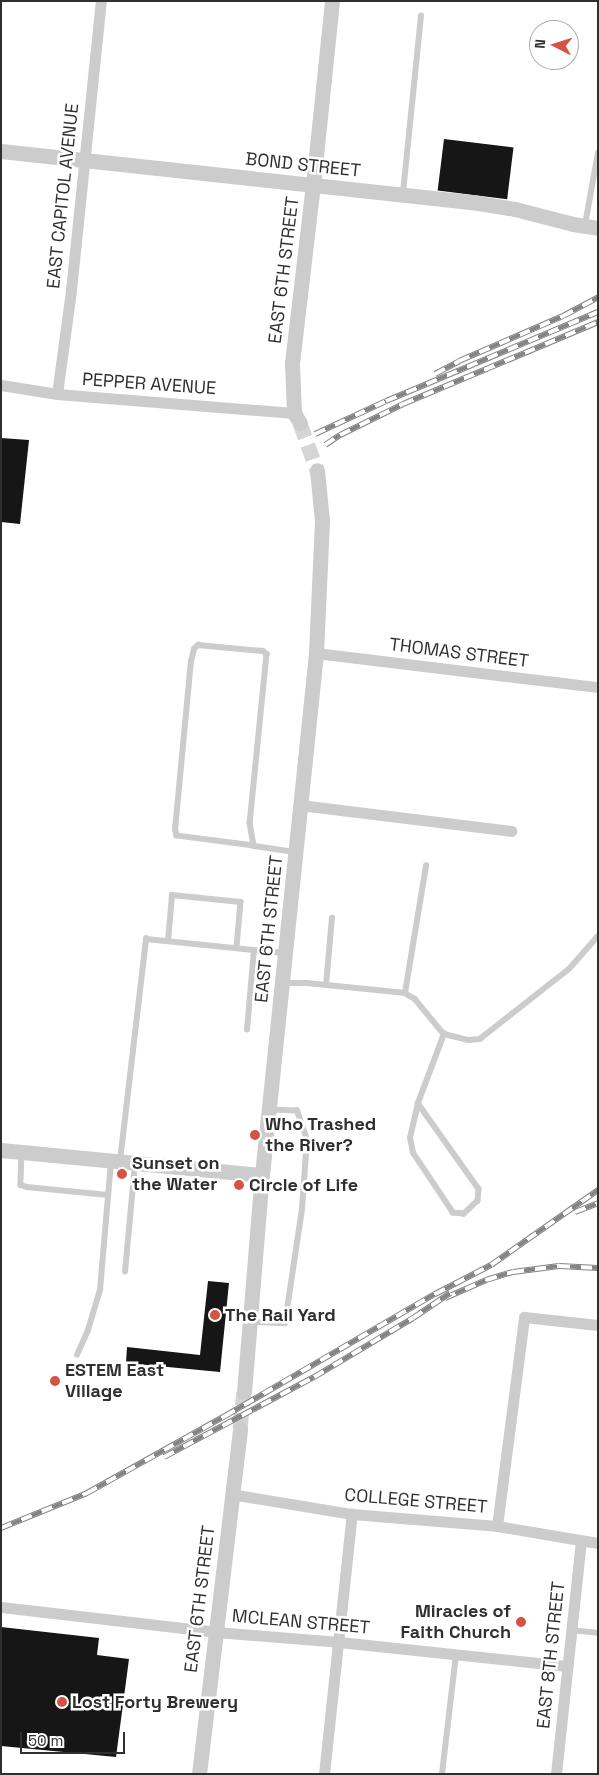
<!DOCTYPE html>
<html>
<head>
<meta charset="utf-8">
<style>
  body { margin:0 }
  #map { position:relative; width:599px; height:1775px; overflow:hidden; background:#fff; font-family:"Space Grotesk",sans-serif }
  div>[style] { position:absolute }
  .building>* { inset:0; background:#161616; transform-origin:0 0 }
  .tertiary-tunnel>* { height:15px; margin-top:-7.5px; transform-origin:0; background:repeating-linear-gradient(90deg,#d5d5d5 0 15px,transparent 0 23px) }
  .service>* { height:5.5px; margin:-2.75px; padding:0 2.75px; transform-origin:2.75px; border-radius:2.75px; background:#ccc }
  .minor>* { height:11px; margin:-5.5px; padding:0 5.5px; transform-origin:5.5px; border-radius:5.5px; background:#ccc }
  .tertiary>* { height:15px; margin:-7.5px; padding:0 7.5px; transform-origin:7.5px; border-radius:7.5px; background:#ccc }
  .rail>* { height:5.5px; margin-top:-2.75px; transform-origin:0; background:repeating-linear-gradient(90deg,#fff 0 11px,#848484 0 22px); box-sizing:border-box; border-block:1px solid #848484 }
  .dots>* { width:14px; height:14px; translate:-50% -50%; box-sizing:border-box; border:2px solid #fff; border-radius:50% }
  span { translate:-50% -50%; white-space:nowrap; text-align:center; line-height:1.15; -webkit-text-stroke:5px #fff; paint-order:stroke }
  .street-label { font-size:18px; color:#2f2f2f }
  .poi-label { font-size:18px; color:#2f2f2f; font-weight:700 }
  .left { translate:0 -50%; text-align:left }
  .right { translate:-100% -50%; text-align:right }
  .frame { position:absolute; inset:0; border:2px solid #2f2f2f; pointer-events:none }
  .north { position:absolute; left:529px; top:20px; width:50px; height:50px; box-sizing:border-box; background:#fff; border:1px solid #acacac; border-radius:50%; rotate:275deg; font-size:14px; font-weight:700; line-height:20px; text-align:center; color:#2f2f2f }
  .north::after { content:''; display:block; margin:auto; width:18px; height:22px; background:#d45344; clip-path:polygon(50% 0,100% 100%,50% 72%,0 100%) }
  .scale { position:absolute; left:20px; top:1732px; width:105px; height:22px; box-sizing:border-box; border:2px solid #2f2f2f; border-top:0; padding-left:6px; font-size:15px; line-height:18px; white-space:nowrap; color:#2f2f2f; -webkit-text-stroke:4px #fff; paint-order:stroke }
</style>
</head>
<body>
<div id="map">
  <div class="building">
    <i style="left:444px;top:139px;width:70px;height:52px;rotate:7deg"></i>
    <i style="clip-path:polygon(1px 438px,29px 440px,20px 524px,1px 522px)"></i>
    <i style="clip-path:polygon(208px 1281px,229px 1283px,220px 1372px,126px 1363px,127px 1347px,200px 1355px)"></i>
    <i style="clip-path:polygon(1px 1627px,99px 1638px,97px 1655px,129px 1659px,116px 1757px,1px 1746px)"></i>
  </div>
  <div class="tertiary-tunnel">
    <i style="left:300px;top:423px;width:50px;rotate:70.1deg"></i>
    <i style="left:240px;top:1428px;width:36px;rotate:-84deg"></i>
  </div>
  <div class="service">
    <i style="left:403px;top:193px;width:178px;rotate:-84.2deg"></i>
    <i style="left:585px;top:225px;width:73px;rotate:-79.8deg"></i>
    <i style="left:254px;top:846px;width:78px;rotate:-172.6deg"></i>
    <i style="left:177px;top:836px;width:6px;rotate:-108deg"></i>
    <i style="left:175px;top:830px;width:169px;rotate:-84.6deg"></i>
    <i style="left:191px;top:662px;width:13px;rotate:-77deg"></i>
    <i style="left:194px;top:649px;width:6px;rotate:-45deg"></i>
    <i style="left:198px;top:645px;width:65px;rotate:5.3deg"></i>
    <i style="left:263px;top:651px;width:5px;rotate:37deg"></i>
    <i style="left:267px;top:654px;width:170px;rotate:95.7deg"></i>
    <i style="left:250px;top:823px;width:23px;rotate:80deg"></i>
    <i style="left:254px;top:846px;width:41px;rotate:8.3deg"></i>
    <i style="left:168px;top:941px;width:46px;rotate:-85deg"></i>
    <i style="left:172px;top:895px;width:69px;rotate:5.8deg"></i>
    <i style="left:241px;top:902px;width:46px;rotate:95deg"></i>
    <i style="left:282px;top:983px;width:25px"></i>
    <i style="left:307px;top:983px;width:99px;rotate:5.8deg"></i>
    <i style="left:405px;top:993px;width:12px;rotate:31deg"></i>
    <i style="left:415px;top:999px;width:45px;rotate:50.4deg"></i>
    <i style="left:444px;top:1034px;width:25px;rotate:14deg"></i>
    <i style="left:468px;top:1040px;width:12px;rotate:-5deg"></i>
    <i style="left:480px;top:1039px;width:113px;rotate:-38.2deg"></i>
    <i style="left:569px;top:969px;width:44px;rotate:-48.7deg"></i>
    <i style="left:326px;top:985px;width:67px;rotate:-84.9deg"></i>
    <i style="left:405px;top:993px;width:129px;rotate:-80.6deg"></i>
    <i style="left:247px;top:1030px;width:80px;rotate:-85deg"></i>
    <i style="left:418px;top:1103px;width:105px;rotate:54.7deg"></i>
    <i style="left:479px;top:1189px;width:12px;rotate:95deg"></i>
    <i style="left:478px;top:1201px;width:19px;rotate:137deg"></i>
    <i style="left:464px;top:1214px;width:11px;rotate:-175deg"></i>
    <i style="left:453px;top:1213px;width:72px;rotate:-123.7deg"></i>
    <i style="left:413px;top:1153px;width:15px;rotate:-101deg"></i>
    <i style="left:410px;top:1138px;width:36px;rotate:-77deg"></i>
    <i style="left:418px;top:1103px;width:74px;rotate:-69.4deg"></i>
    <i style="left:22px;top:1152px;width:33px;rotate:92deg"></i>
    <i style="left:21px;top:1185px;width:6px;rotate:18deg"></i>
    <i style="left:27px;top:1187px;width:81px;rotate:5.6deg"></i>
    <i style="left:120px;top:1161px;width:224px;rotate:-83.3deg"></i>
    <i style="left:146px;top:939px;width:139px;rotate:5.8deg"></i>
    <i style="left:125px;top:1272px;width:107px;rotate:-84.7deg"></i>
    <i style="left:251px;top:1322px;width:34px;rotate:2deg"></i>
    <i style="left:285px;top:1323px;width:115px;rotate:-81.5deg"></i>
    <i style="left:302px;top:1209px;width:69px;rotate:-85.9deg"></i>
    <i style="left:307px;top:1140px;width:31px;rotate:-109deg"></i>
    <i style="left:297px;top:1111px;width:26px;rotate:-178deg"></i>
    <i style="left:77px;top:1355px;width:27px;rotate:-66deg"></i>
    <i style="left:88px;top:1330px;width:42px;rotate:-73.3deg"></i>
    <i style="left:100px;top:1290px;width:128px;rotate:-85.1deg"></i>
    <i style="left:571px;top:1630px;width:27px;rotate:6deg"></i>
    <i style="left:442px;top:1774px;width:121px;rotate:-83.3deg"></i>
  </div>
  <div class="minor">
    <i style="left:1px;top:385px;width:57px;rotate:9.1deg"></i>
    <i style="left:57px;top:394px;width:238px;rotate:4.6deg"></i>
    <i style="left:57px;top:394px;width:105px;rotate:-82.3deg"></i>
    <i style="left:71px;top:290px;width:291px;rotate:-84.1deg"></i>
    <i style="left:316px;top:653px;width:284px;rotate:6.9deg"></i>
    <i style="left:300px;top:805px;width:213px;rotate:7deg"></i>
    <i style="left:231px;top:1494px;width:123px;rotate:9.4deg"></i>
    <i style="left:352px;top:1514px;width:145px;rotate:4.7deg"></i>
    <i style="left:497px;top:1526px;width:102px;rotate:9.6deg"></i>
    <i style="left:497px;top:1526px;width:211px;rotate:-82.6deg"></i>
    <i style="left:524px;top:1317px;width:74px;rotate:6.2deg"></i>
    <i style="left:1px;top:1607px;width:216px;rotate:6.6deg"></i>
    <i style="left:216px;top:1632px;width:123px;rotate:4.6deg"></i>
    <i style="left:339px;top:1642px;width:229px;rotate:6deg"></i>
    <i style="left:324px;top:1774px;width:262px;rotate:-83.9deg"></i>
    <i style="left:556px;top:1774px;width:234px;rotate:-83.9deg"></i>
  </div>
  <div class="tertiary">
    <i style="left:1px;top:151px;width:474px;rotate:6.2deg"></i>
    <i style="left:472px;top:202px;width:44px;rotate:9.2deg"></i>
    <i style="left:515px;top:209px;width:60px;rotate:14.5deg"></i>
    <i style="left:573px;top:224px;width:25px;rotate:9deg"></i>
    <i style="left:300px;top:423px;width:12px;rotate:-121deg"></i>
    <i style="left:294px;top:413px;width:50px;rotate:-92.3deg"></i>
    <i style="left:292px;top:363px;width:179px;rotate:-83.3deg"></i>
    <i style="left:313px;top:185px;width:185px;rotate:-84.1deg"></i>
    <i style="left:1px;top:1150px;width:262px;rotate:5.5deg"></i>
    <i style="left:244px;top:1392px;width:218px;rotate:-85.3deg"></i>
    <i style="left:262px;top:1175px;width:525px;rotate:-84.09deg"></i>
    <i style="left:316px;top:653px;width:132px;rotate:-87.4deg"></i>
    <i style="left:322px;top:521px;width:51px;rotate:-95.6deg"></i>
    <i style="left:199px;top:1774px;width:348px;rotate:-83.2deg"></i>
  </div>
  <div class="rail">
    <i style="left:435px;top:374px;width:27px;rotate:-28deg"></i>
    <i style="left:459px;top:361px;width:113px;rotate:-23.4deg"></i>
    <i style="left:563px;top:316px;width:40px;rotate:-28deg"></i>
    <i style="left:315px;top:434px;width:78px;rotate:-24.9deg"></i>
    <i style="left:386px;top:401px;width:230px;rotate:-22.8deg"></i>
    <i style="left:325px;top:445px;width:18px;rotate:-34deg"></i>
    <i style="left:340px;top:435px;width:70px;rotate:-26.2deg"></i>
    <i style="left:403px;top:404px;width:212px;rotate:-22.8deg"></i>
    <i style="left:575px;top:1212px;width:25px;rotate:-21deg"></i>
    <i style="left:445px;top:1298px;width:45px;rotate:-23.7deg"></i>
    <i style="left:486px;top:1280px;width:28px;rotate:-17deg"></i>
    <i style="left:513px;top:1272px;width:46px;rotate:-7.4deg"></i>
    <i style="left:559px;top:1266px;width:39px;rotate:3deg"></i>
    <i style="left:164px;top:1457px;width:170px;rotate:-28.1deg"></i>
    <i style="left:314px;top:1377px;width:115px;rotate:-30.8deg"></i>
    <i style="left:413px;top:1318px;width:45px;rotate:-34deg"></i>
    <i style="left:1px;top:1528px;width:93px;rotate:-22.1deg"></i>
    <i style="left:87px;top:1493px;width:158px;rotate:-29.2deg"></i>
    <i style="left:225px;top:1416px;width:243px;rotate:-30.2deg"></i>
    <i style="left:435px;top:1294px;width:63px;rotate:-27.4deg"></i>
    <i style="left:491px;top:1265px;width:131px;rotate:-35deg"></i>
  </div>
  <div class="dots">
    <i style="left:255px;top:1135px;background:#d45344"></i>
    <i style="left:122px;top:1174px;background:#d45344"></i>
    <i style="left:239px;top:1185px;background:#d45344"></i>
    <i style="left:215px;top:1315px;background:#d45344"></i>
    <i style="left:55px;top:1381px;background:#d45344"></i>
    <i style="left:521px;top:1622px;background:#d45344"></i>
    <i style="left:62px;top:1702px;background:#d45344"></i>
  </div>
  <div class="street-label">
    <span style="left:303px;top:165px;rotate:6deg">BOND STREET</span>
    <span style="left:63px;top:196px;rotate:-84deg">EAST CAPITOL AVENUE</span>
    <span style="left:284px;top:270px;rotate:-83deg">EAST 6TH STREET</span>
    <span style="left:149px;top:384px;rotate:4deg">PEPPER AVENUE</span>
    <span style="left:459px;top:653px;rotate:7deg">THOMAS STREET</span>
    <span style="left:269px;top:929px;rotate:-84deg">EAST 6TH STREET</span>
    <span style="left:416px;top:1501px;rotate:5deg">COLLEGE STREET</span>
    <span style="left:200px;top:1599px;rotate:-83deg">EAST 6TH STREET</span>
    <span style="left:301px;top:1622px;rotate:5deg">MCLEAN STREET</span>
    <span style="left:551px;top:1655px;rotate:-84deg">EAST 8TH STREET</span>
  </div>
  <div class="poi-label">
    <span class="left" style="left:265px;top:1135px">Who Trashed<br>the River?</span>
    <span class="left" style="left:132px;top:1174px">Sunset on<br>the Water</span>
    <span class="left" style="left:249px;top:1185px">Circle of Life</span>
    <span class="left" style="left:225px;top:1315px">The Rail Yard</span>
    <span class="left" style="left:65px;top:1381px">ESTEM East<br>Village</span>
    <span class="right" style="left:511px;top:1622px">Miracles of<br>Faith Church</span>
    <span class="left" style="left:72px;top:1702px">Lost Forty Brewery</span>
  </div>
  <div class="frame"></div>
  <div class="north">N</div>
  <div class="scale">50 m</div>
</div>
</body>
</html>
